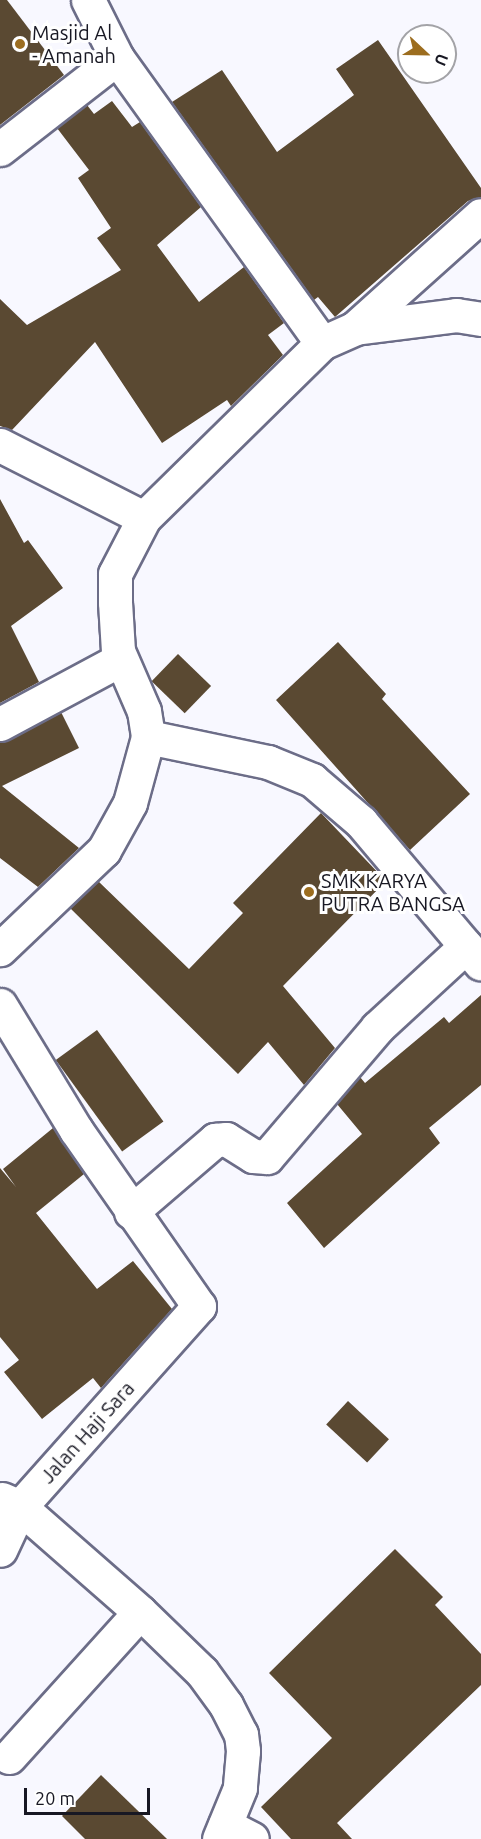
<!DOCTYPE html>
<html>
<head>
<meta charset="utf-8">
<style>
  body { margin:0 }
  #map { position:relative; width:481px; height:1839px; overflow:hidden; background:#f8f8ff; font-family:Ubuntu,sans-serif }
  div>[style] { position:absolute }
  .building>* { inset:0; background:#5a4932; transform-origin:0 0 }
  .roads { filter:drop-shadow(2px 0 #6c6d88) drop-shadow(-2px 0 #6c6d88) drop-shadow(0 2px #6c6d88) drop-shadow(0 -2px #6c6d88) }
  .minor>* { height:33px; margin:-16.5px; padding:0 16.5px; transform-origin:16.5px; border-radius:16.5px; background:#fff }
  .dots>* { width:16px; height:16px; translate:-50% -50%; box-sizing:border-box; border:3px solid #fff; border-radius:50% }
  span { translate:-50% -50%; white-space:nowrap; text-align:center; line-height:1.15; -webkit-text-stroke:6px #fff; paint-order:stroke }
  .poi-label { font-size:20px; color:#181823 }
  .left { translate:0 -50%; text-align:left }
  .street-label { font-size:20px; color:#181823 }
  .north { position:absolute; left:397px; top:24px; width:60px; height:60px; box-sizing:border-box; background:#fff; border:2px solid #a3a3a7; border-radius:50%; rotate:112deg; font-size:16px; font-weight:700; line-height:24px; text-align:center; color:#181823 }
  .north::after { content:''; display:block; margin:auto; width:21px; height:27px; background:#9c6d1f; clip-path:polygon(50% 0,100% 100%,50% 72%,0 100%) }
  .scale { position:absolute; left:24px; top:1788px; width:126px; height:27px; box-sizing:border-box; border:3px solid #181823; border-top:0; padding-left:8px; font-size:18px; line-height:21px; white-space:nowrap; color:#181823; -webkit-text-stroke:4px #fff; paint-order:stroke }
</style>
</head>
<body>
<div id="map">
  <div class="building">
    <i style="clip-path:polygon(0 0,7px 0,64px 75px,0 125px)"></i>
    <i style="clip-path:polygon(378px 40px,481px 188px,481px 197px,468px 201px,335px 317px,318px 297px,314px 300px,172px 102px,222px 70px,277px 152px,354px 95px,336px 69px)"></i>
    <i style="clip-path:polygon(112px 101px,132px 127px,140px 122px,201px 207px,157px 245px,199px 302px,244px 267px,284px 323px,268px 335px,283px 355px,231px 406px,227px 400px,162px 443px,95px 342px,12px 430px,0 426px,0 299px,27px 325px,121px 270px,97px 238px,111px 228px,78px 178px,89px 170px,57px 128px,87px 105px,94px 114px)"></i>
    <i style="clip-path:polygon(0 499px,24px 543px,28px 540px,63px 588px,11px 626px,39px 682px,0 703px)"></i>
    <i style="clip-path:polygon(338px 642px,386px 694px,382px 699px,470px 794px,410px 850px,276px 700px)"></i>
    <i style="left:178px;top:654px;width:46px;height:38px;rotate:44deg"></i>
    <i style="clip-path:polygon(61px 712px,79px 748px,2px 786px,79px 848px,38px 887px,0 858px,0 743px)"></i>
    <i style="clip-path:polygon(321px 813px,386px 881px,283px 986px,335px 1048px,304px 1085px,268px 1042px,238px 1074px,70px 908px,98px 881px,189px 969px,243px 913px,233px 903px)"></i>
    <i style="clip-path:polygon(481px 995px,481px 1085px,429px 1128px,440px 1143px,324px 1248px,287px 1203px,362px 1134px,337px 1104px,360px 1077px,365px 1083px,444px 1017px,449px 1023px)"></i>
    <i style="left:97px;top:1030px;width:113px;height:51px;rotate:54deg"></i>
    <i style="clip-path:polygon(53px 1128px,84px 1174px,36px 1213px,97px 1289px,133px 1261px,172px 1309px,101px 1388px,93px 1378px,42px 1419px,4px 1372px,19px 1360px,0 1337px,0 1168px,16px 1187px,3px 1169px)"></i>
    <i style="left:348px;top:1401px;width:56px;height:32px;rotate:43deg"></i>
    <i style="clip-path:polygon(395px 1549px,443px 1597px,435px 1605px,481px 1654px,481px 1685px,337px 1823px,352px 1839px,291px 1839px,261px 1807px,332px 1738px,269px 1673px)"></i>
    <i style="clip-path:polygon(101px 1775px,167px 1839px,85px 1839px,62px 1816px)"></i>
  </div>
  <div class="roads">
    <div class="minor">
      <i style="left:88px;top:0;width:65px;rotate:63.4deg"></i>
      <i style="left:117px;top:58px;width:351px;rotate:54.3deg"></i>
      <i style="left:322px;top:343px;width:250px;rotate:135.5deg"></i>
      <i style="left:0;top:149px;width:148px;rotate:-37.9deg"></i>
      <i style="left:355px;top:328px;width:102px;rotate:-7.3deg"></i>
      <i style="left:456px;top:315px;width:25px;rotate:9deg"></i>
      <i style="left:322px;top:343px;width:36px;rotate:-24deg"></i>
      <i style="left:355px;top:328px;width:169px;rotate:-41.9deg"></i>
      <i style="left:0;top:445px;width:161px;rotate:26.9deg"></i>
      <i style="left:144px;top:518px;width:63px;rotate:117.4deg"></i>
      <i style="left:115px;top:574px;width:28px;rotate:90deg"></i>
      <i style="left:115px;top:602px;width:49px;rotate:86.5deg"></i>
      <i style="left:118px;top:651px;width:65px;rotate:66.6deg"></i>
      <i style="left:144px;top:711px;width:26px;rotate:81deg"></i>
      <i style="left:148px;top:737px;width:68px;rotate:105.3deg"></i>
      <i style="left:130px;top:803px;width:54px;rotate:119deg"></i>
      <i style="left:104px;top:850px;width:144px;rotate:136.4deg"></i>
      <i style="left:0;top:724px;width:137px;rotate:-28.2deg"></i>
      <i style="left:148px;top:737px;width:123px;rotate:11.8deg"></i>
      <i style="left:268px;top:762px;width:48px;rotate:22.2deg"></i>
      <i style="left:312px;top:780px;width:65px;rotate:40.6deg"></i>
      <i style="left:361px;top:822px;width:185px;rotate:49.8deg"></i>
      <i style="left:0;top:1005px;width:146px;rotate:58.7deg"></i>
      <i style="left:76px;top:1130px;width:215px;rotate:55.1deg"></i>
      <i style="left:199px;top:1306px;width:269px;rotate:131.7deg"></i>
      <i style="left:20px;top:1507px;width:47px;rotate:114.9deg"></i>
      <i style="left:131px;top:1212px;width:111px;rotate:-40.6deg"></i>
      <i style="left:215px;top:1140px;width:11px;rotate:-5deg"></i>
      <i style="left:226px;top:1139px;width:32px;rotate:32deg"></i>
      <i style="left:253px;top:1156px;width:14px;rotate:4deg"></i>
      <i style="left:267px;top:1157px;width:170px;rotate:-49.5deg"></i>
      <i style="left:377px;top:1028px;width:121px;rotate:-42.7deg"></i>
      <i style="left:2px;top:1499px;width:20px;rotate:24deg"></i>
      <i style="left:20px;top:1507px;width:159px;rotate:41.2deg"></i>
      <i style="left:140px;top:1612px;width:86px;rotate:44.1deg"></i>
      <i style="left:202px;top:1672px;width:41px;rotate:54deg"></i>
      <i style="left:226px;top:1705px;width:33px;rotate:63deg"></i>
      <i style="left:241px;top:1734px;width:17px;rotate:83deg"></i>
      <i style="left:243px;top:1751px;width:37px;rotate:95deg"></i>
      <i style="left:240px;top:1788px;width:55px;rotate:112.4deg"></i>
      <i style="left:9px;top:1757px;width:195px;rotate:-47.9deg"></i>
      <i style="left:225px;top:1825px;width:30px;rotate:27deg"></i>
    </div>
  </div>
  <div class="dots">
    <i style="left:20px;top:44px;background:#9c6d1f"></i>
    <i style="left:309px;top:892px;background:#9c6d1f"></i>
  </div>
  <div class="poi-label">
    <span class="left" style="left:32px;top:44px">Masjid Al<br>- Amanah</span>
    <span class="left" style="left:321px;top:892px">SMK KARYA<br>PUTRA BANGSA</span>
  </div>
  <div class="street-label">
    <span style="left:87px;top:1432px;rotate:-48deg">Jalan Haji Sara</span>
  </div>
  <div class="north">U</div>
  <div class="scale">20 m</div>
</div>
</body>
</html>
